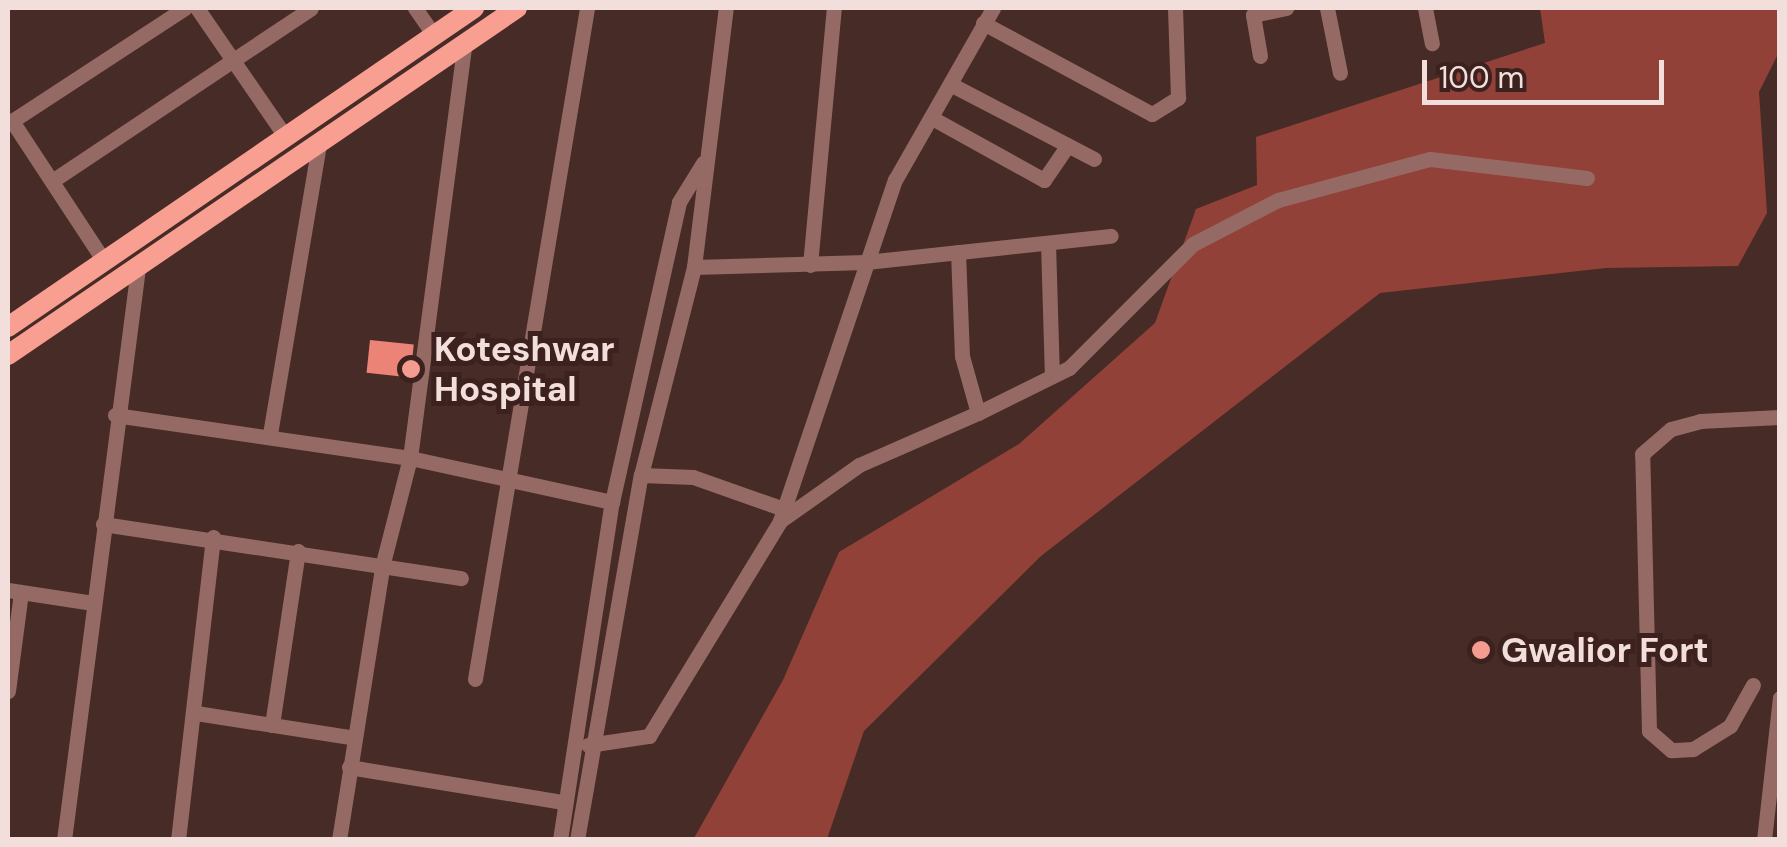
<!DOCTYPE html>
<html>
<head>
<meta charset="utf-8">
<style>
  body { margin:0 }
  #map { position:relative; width:1787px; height:847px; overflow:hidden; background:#472b27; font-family:"DM Sans",sans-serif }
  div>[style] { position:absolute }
  .green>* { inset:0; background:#924138 }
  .building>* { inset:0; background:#eb8477; transform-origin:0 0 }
  .minor>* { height:15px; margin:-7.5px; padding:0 7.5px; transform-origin:7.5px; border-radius:7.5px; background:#966a64 }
  .major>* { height:20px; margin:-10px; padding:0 10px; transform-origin:10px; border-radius:10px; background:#f89f92 }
  .dots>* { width:28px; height:28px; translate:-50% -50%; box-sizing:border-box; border:5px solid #3c211e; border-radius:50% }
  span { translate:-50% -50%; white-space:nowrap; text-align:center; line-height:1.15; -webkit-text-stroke:10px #3c211e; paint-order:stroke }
  .poi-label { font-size:35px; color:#f2dfdc; font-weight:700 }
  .left { translate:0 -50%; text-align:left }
  .frame { position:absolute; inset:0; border:10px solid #f2dfdc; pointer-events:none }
  .scale { position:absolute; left:1422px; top:60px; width:242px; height:45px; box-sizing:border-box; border:5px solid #f2dfdc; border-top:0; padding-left:12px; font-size:30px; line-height:35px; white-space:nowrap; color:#f2dfdc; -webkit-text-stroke:8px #3c211e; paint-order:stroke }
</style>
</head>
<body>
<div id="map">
  <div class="green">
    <i style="clip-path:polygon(1540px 8px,1779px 8px,1779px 52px,1759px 92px,1767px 213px,1738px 266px,1606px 268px,1380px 293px,1041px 556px,864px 731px,827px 839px,693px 840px,783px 680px,839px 552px,1019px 444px,1155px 323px,1196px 209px,1257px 185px,1256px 137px,1545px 43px)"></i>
  </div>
  <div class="building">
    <i style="left:370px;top:340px;width:44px;height:33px;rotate:6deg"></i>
  </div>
  <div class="minor">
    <i style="left:197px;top:8px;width:155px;rotate:55.5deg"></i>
    <i style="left:415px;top:8px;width:32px;rotate:55deg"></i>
    <i style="left:1327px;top:8px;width:66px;rotate:78.7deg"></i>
    <i style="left:1425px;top:8px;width:36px;rotate:79deg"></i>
    <i style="left:983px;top:23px;width:192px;rotate:28.3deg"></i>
    <i style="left:1152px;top:114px;width:31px;rotate:-32deg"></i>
    <i style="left:1178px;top:98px;width:90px;rotate:-91.9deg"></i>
    <i style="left:1260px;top:56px;width:42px;rotate:-99.7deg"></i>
    <i style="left:1253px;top:15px;width:34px;rotate:-12deg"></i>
    <i style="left:952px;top:85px;width:160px;rotate:27.5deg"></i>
    <i style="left:932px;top:118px;width:128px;rotate:29deg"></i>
    <i style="left:1044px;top:180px;width:42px;rotate:-55.6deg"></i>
    <i style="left:52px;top:181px;width:311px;rotate:-33.7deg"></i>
    <i style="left:1048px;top:243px;width:133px;rotate:88.3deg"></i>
    <i style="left:104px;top:261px;width:168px;rotate:-123.3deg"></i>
    <i style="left:12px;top:121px;width:207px;rotate:-33.2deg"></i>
    <i style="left:810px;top:265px;width:258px;rotate:-84.7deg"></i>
    <i style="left:694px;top:267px;width:172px;rotate:-1.7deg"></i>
    <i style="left:866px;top:262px;width:246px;rotate:-6.1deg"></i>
    <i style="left:978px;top:413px;width:102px;rotate:-26.3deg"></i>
    <i style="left:1069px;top:368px;width:175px;rotate:-45deg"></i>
    <i style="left:1193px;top:244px;width:96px;rotate:-27.4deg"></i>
    <i style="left:1278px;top:200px;width:157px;rotate:-15.1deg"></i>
    <i style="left:1430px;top:159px;width:158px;rotate:6.9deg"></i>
    <i style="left:115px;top:415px;width:298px;rotate:8.3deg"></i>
    <i style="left:410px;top:458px;width:207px;rotate:12.3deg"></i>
    <i style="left:270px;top:434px;width:295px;rotate:-80.4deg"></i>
    <i style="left:641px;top:475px;width:52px;rotate:2.2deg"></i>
    <i style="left:693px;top:477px;width:96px;rotate:19.4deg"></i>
    <i style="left:780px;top:521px;width:97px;rotate:-35.3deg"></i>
    <i style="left:859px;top:465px;width:130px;rotate:-23.6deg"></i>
    <i style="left:978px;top:413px;width:59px;rotate:-105.7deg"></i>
    <i style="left:962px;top:356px;width:104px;rotate:-92.2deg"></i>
    <i style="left:103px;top:524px;width:362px;rotate:8.6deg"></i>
    <i style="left:8px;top:590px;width:86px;rotate:8.7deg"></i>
    <i style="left:475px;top:679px;width:680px;rotate:-80.52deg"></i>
    <i style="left:1753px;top:685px;width:47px;rotate:119.3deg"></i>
    <i style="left:1730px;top:726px;width:44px;rotate:148.1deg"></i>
    <i style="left:1693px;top:749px;width:22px;rotate:177deg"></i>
    <i style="left:1671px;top:750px;width:29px;rotate:-139deg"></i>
    <i style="left:1649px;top:731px;width:277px;rotate:-91.4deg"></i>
    <i style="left:1642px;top:454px;width:38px;rotate:-41deg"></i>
    <i style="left:1671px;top:429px;width:30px;rotate:-15deg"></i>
    <i style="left:1700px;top:421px;width:80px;rotate:-2.9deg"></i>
    <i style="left:8px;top:691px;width:100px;rotate:-82.5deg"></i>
    <i style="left:196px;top:713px;width:161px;rotate:8.9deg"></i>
    <i style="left:272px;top:725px;width:176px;rotate:-81.5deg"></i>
    <i style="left:588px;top:745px;width:62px;rotate:-8.4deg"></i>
    <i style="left:649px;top:736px;width:252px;rotate:-58.6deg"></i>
    <i style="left:780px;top:521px;width:360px;rotate:-71.4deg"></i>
    <i style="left:895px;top:180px;width:198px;rotate:-60.3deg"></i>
    <i style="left:349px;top:767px;width:217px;rotate:9.3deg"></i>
    <i style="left:64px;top:840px;width:577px;rotate:-82.63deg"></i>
    <i style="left:178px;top:840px;width:305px;rotate:-83.4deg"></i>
    <i style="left:339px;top:840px;width:280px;rotate:-81deg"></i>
    <i style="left:383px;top:563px;width:108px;rotate:-75.6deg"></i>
    <i style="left:410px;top:458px;width:421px;rotate:-82.5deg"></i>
    <i style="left:560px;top:840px;width:342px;rotate:-81.3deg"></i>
    <i style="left:612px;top:502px;width:307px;rotate:-77.4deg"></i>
    <i style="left:679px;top:202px;width:46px;rotate:-58.4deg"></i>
    <i style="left:577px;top:840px;width:371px;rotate:-80.1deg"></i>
    <i style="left:641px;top:475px;width:215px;rotate:-75.7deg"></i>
    <i style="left:694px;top:267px;width:261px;rotate:-83deg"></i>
    <i style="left:1764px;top:840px;width:143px;rotate:-83.6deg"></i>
  </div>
  <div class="major">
    <i style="left:8px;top:327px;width:565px;rotate:-34.39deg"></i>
    <i style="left:8px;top:355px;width:616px;rotate:-34.28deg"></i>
  </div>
  <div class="dots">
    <i style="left:411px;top:369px;background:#f59c90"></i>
    <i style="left:1481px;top:650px;background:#f59c90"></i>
  </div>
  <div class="poi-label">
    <span class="left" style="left:434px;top:369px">Koteshwar<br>Hospital</span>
    <span class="left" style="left:1501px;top:650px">Gwalior Fort</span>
  </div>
  <div class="frame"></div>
  <div class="scale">100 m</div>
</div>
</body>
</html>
